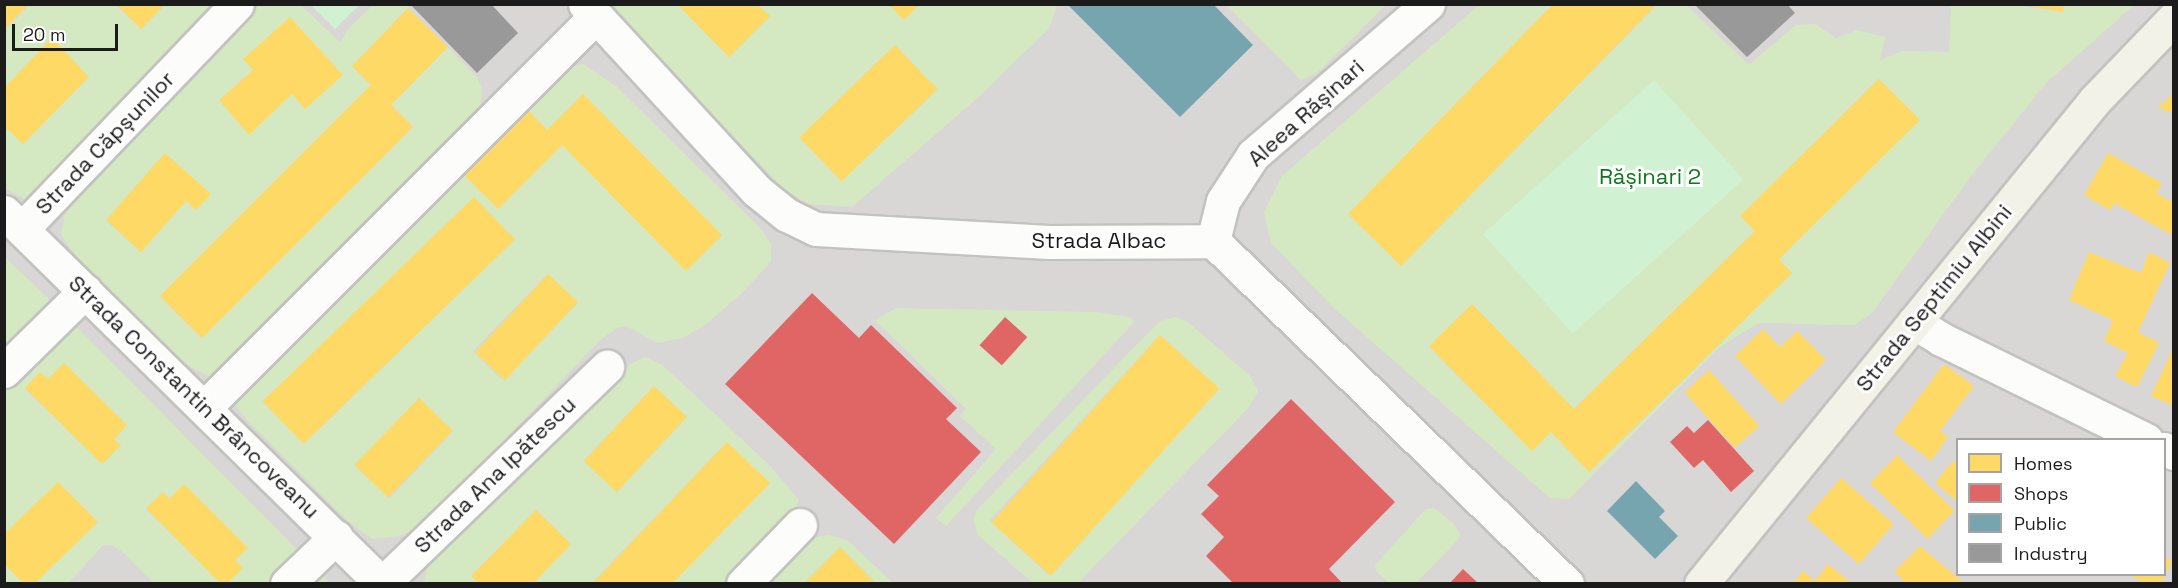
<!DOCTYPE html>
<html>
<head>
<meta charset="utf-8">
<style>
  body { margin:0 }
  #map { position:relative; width:2178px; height:588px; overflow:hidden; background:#eae8e3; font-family:"Space Grotesk",sans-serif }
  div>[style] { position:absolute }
  .residential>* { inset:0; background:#d9d7d5 }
  .grass>* { inset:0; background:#d4e9c1 }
  .park>* { inset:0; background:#d0f1d2; transform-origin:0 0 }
  .homes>* { inset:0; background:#ffd966; transform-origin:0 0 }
  .shops>* { inset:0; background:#e06666; transform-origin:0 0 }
  .public>* { inset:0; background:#76a5af }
  .industry>* { inset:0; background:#999 }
  .roads { filter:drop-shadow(2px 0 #c2c2bf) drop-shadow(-2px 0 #c2c2bf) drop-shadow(0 2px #c2c2bf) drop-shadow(0 -2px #c2c2bf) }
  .street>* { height:33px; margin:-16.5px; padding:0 16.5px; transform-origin:16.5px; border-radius:16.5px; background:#fcfcfb }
  .secondary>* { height:33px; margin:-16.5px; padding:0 16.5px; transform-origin:16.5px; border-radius:16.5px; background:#f2f2e8 }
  span { translate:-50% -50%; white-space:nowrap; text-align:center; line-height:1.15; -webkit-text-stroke:6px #fff; paint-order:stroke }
  .street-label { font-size:22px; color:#1b1b1b }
  .park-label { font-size:22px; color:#0a781a }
  .frame { position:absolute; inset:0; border:6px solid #1b1b1b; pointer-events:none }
  .legend { position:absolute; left:1956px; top:438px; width:210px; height:138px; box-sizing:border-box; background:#fff; border:2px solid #a4a4a4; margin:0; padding:8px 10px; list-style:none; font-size:18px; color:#1b1b1b }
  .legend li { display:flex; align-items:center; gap:12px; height:30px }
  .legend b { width:30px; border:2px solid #a4a4a4 }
  .scale { position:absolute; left:12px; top:24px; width:106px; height:27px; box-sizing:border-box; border:3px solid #1b1b1b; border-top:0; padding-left:8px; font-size:18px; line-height:21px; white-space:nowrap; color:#1b1b1b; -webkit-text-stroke:4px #fff; paint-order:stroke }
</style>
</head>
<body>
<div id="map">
  <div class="residential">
    <i style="clip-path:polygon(evenodd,4px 5px,2173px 5px,2173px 583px,5px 583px,4px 5px,1958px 440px,2164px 440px,2164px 574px,1958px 574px,1958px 440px)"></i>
  </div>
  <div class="grass">
    <i style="clip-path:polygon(evenodd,2009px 4px,2063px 12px,2064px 5px,2134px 5px,2046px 83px,1971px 176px,1872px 313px,1854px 325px,1758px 323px,1717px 349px,1569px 499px,1550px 498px,1334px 308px,1271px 243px,1264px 212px,1282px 176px,1479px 5px,1553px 5px,1348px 214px,1401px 266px,1657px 5px,1686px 5px,1749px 65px,1796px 25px,1815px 24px,1836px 38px,1857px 30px,1885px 37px,1880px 60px,1903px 51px,1949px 52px,1951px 5px,2009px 4px,1879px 79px,1919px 120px,1779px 259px,1792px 273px,1590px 472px,1551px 432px,1531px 450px,1429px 347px,1472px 304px,1574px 409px,1755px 231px,1740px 216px,1879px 79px)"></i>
    <i style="clip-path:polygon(29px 5px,116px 5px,141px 29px,165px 5px,225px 5px,26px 200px,5px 188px,5px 126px,23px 144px,89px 77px,51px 38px,5px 88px,5px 29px)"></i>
    <i style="clip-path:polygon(evenodd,260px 5px,301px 5px,340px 43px,348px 29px,373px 5px,406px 5px,477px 77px,482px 89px,480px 108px,470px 123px,214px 379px,189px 366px,160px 341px,84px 267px,61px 235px,67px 204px,260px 5px,408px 8px,448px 47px,391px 105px,413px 127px,201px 338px,160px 296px,371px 85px,352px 66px,408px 8px,260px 5px,244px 59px,342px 75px,306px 108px,292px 94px,249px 134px,219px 100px,253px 70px,244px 59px,260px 5px,165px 153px,210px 194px,196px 210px,186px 201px,141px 252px,106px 220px,165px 153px)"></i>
    <i style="clip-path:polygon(evenodd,606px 5px,678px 5px,729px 57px,770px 17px,758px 5px,888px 5px,904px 20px,920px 5px,1057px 5px,1049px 28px,982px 94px,852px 207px,809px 204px,786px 191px,606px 5px,894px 46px,937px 90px,841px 181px,800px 137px,894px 46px)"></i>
    <i style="clip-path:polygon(1226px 5px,1386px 5px,1317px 73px,1301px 80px)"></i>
    <i style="clip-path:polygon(evenodd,583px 64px,617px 87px,763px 231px,771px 244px,771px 261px,743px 292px,706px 324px,683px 338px,658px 343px,626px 326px,617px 328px,600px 340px,422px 526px,399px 536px,372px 539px,349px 522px,249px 422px,236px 406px,233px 392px,557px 72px,583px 64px,582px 95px,562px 145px,498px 209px,463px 174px,528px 110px,547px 130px,582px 95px,583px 64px,474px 197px,515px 239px,304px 444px,264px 403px,474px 197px,583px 64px,548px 274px,578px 303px,502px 380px,473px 351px,548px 274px,583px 64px,419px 398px,453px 431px,390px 498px,355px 466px,419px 398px)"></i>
    <i style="clip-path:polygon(evenodd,4px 256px,63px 313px,330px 583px,227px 583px,243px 568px,235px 560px,248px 548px,184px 484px,169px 499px,162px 492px,146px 509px,221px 583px,154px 583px,125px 554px,114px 546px,103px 545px,68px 583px,34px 583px,98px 522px,58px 482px,5px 534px,4px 256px,64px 364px,127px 425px,114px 439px,121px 445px,103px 464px,25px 389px,40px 372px,48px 379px,64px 364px)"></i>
    <i style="clip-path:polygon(evenodd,897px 308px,1094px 312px,1131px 317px,1134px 322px,946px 526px,936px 518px,996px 449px,960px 416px,966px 409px,875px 320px,897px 308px,1005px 317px,1027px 338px,1001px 365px,979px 345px,1005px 317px)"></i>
    <i style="clip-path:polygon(evenodd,1176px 317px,1188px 322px,1250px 376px,1258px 391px,1248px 408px,1078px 583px,1033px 583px,978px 535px,973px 519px,978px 509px,1142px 339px,1160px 321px,1176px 317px,1160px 335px,1219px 389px,1048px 575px,990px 520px,1160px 335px)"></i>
    <i style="clip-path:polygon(evenodd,645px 357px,662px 365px,685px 386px,770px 466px,799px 500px,793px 513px,729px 583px,672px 583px,727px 442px,592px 583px,533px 583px,571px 544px,536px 510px,472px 576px,479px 583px,423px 584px,429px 563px,629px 365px,645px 357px,654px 386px,687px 417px,617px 492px,584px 460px,654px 386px)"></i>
    <i style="clip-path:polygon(1434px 508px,1454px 524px,1460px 534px,1458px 540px,1416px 583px,1389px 583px,1376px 571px,1375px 565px,1426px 509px)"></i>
    <i style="clip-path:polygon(828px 535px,847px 540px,893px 583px,876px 583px,840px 547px,804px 583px,759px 584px,808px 539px)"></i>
    <i style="clip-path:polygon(5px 564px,24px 583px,5px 583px)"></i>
  </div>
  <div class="park">
    <i style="clip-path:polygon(311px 5px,359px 5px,335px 29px)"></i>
    <i style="left:1654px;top:80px;width:134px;height:230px;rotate:48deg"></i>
  </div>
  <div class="homes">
    <i style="clip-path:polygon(4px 4px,29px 4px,4px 29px)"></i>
    <i style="clip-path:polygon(116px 4px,165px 4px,141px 29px)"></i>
    <i style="clip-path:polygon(888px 4px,920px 4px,904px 20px)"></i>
    <i style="clip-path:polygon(1553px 4px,1657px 4px,1401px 266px,1348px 214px)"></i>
    <i style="clip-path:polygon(2020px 4px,2064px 4px,2063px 12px)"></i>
    <i style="clip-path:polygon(678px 5px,758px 5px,770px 16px,729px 57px)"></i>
    <i style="clip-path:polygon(408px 8px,448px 47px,391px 105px,413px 127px,202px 338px,160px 296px,371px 85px,352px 66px)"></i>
    <i style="clip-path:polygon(290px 17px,343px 75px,305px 109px,292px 94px,249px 135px,219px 100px,253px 70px,243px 59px)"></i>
    <i style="clip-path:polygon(52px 38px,89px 77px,23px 144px,4px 126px,4px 88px)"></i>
    <i style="left:895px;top:45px;width:61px;height:133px;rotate:46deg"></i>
    <i style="clip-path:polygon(1879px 79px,1920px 120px,1779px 259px,1792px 273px,1589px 472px,1551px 432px,1532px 451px,1429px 346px,1472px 304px,1574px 409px,1755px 231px,1740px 216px)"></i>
    <i style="clip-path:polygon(2174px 93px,2174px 114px,2158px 107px)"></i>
    <i style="clip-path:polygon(583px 94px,722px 235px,686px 271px,562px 145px,498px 209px,463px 174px,528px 110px,547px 130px)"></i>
    <i style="clip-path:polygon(165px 153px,211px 194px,196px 210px,186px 201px,141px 252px,106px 220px)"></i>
    <i style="clip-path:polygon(2108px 153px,2162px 183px,2156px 193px,2174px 203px,2174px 236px,2114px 203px,2110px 210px,2084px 195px)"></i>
    <i style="left:474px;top:197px;width:59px;height:294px;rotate:46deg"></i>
    <i style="clip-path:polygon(2089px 252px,2141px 273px,2149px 252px,2170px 263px,2138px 332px,2159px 343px,2137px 387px,2115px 376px,2128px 353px,2104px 341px,2113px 320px,2069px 300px)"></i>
    <i style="left:548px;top:274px;width:41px;height:107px;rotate:43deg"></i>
    <i style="clip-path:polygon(1763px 329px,1780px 347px,1797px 331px,1826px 360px,1781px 404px,1735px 356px)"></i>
    <i style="left:1160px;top:335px;width:80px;height:252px;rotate:42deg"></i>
    <i style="clip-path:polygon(2174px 346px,2174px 406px,2151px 396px)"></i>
    <i style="clip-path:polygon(64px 363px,127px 425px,114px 439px,121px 445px,102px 464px,25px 388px,40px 372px,48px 379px)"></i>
    <i style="clip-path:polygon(1944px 364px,1974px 386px,1940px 431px,1948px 437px,1931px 461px,1893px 432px)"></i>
    <i style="left:1709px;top:370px;width:75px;height:33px;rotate:48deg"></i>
    <i style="left:654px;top:386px;width:45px;height:103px;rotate:43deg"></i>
    <i style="left:419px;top:398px;width:47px;height:93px;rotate:44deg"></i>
    <i style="clip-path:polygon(727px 442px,770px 483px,672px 584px,592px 584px)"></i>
    <i style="left:1897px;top:455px;width:80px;height:39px;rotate:44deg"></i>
    <i style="clip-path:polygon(1953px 461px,1958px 465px,1958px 502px,1935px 483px)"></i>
    <i style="left:1841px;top:478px;width:70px;height:53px;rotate:41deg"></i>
    <i style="clip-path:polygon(58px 482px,98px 522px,34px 584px,24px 584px,4px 564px,4px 534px)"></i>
    <i style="clip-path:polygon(184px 484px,248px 548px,235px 560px,243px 568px,227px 584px,221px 584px,146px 508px,163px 492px,169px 499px)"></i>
    <i style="clip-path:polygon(536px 510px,571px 544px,533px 584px,479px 584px,471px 576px)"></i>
    <i style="clip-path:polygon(1920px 546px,1965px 584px,1908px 584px,1894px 572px)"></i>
    <i style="clip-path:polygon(840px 547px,876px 584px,804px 584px)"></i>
    <i style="clip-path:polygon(2164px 557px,2172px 561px,2161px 584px,2146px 584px,2127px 574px,2164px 574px)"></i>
    <i style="clip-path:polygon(1828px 564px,1853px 584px,1793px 584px,1803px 571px,1815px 581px)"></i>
  </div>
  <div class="shops">
    <i style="clip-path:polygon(812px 293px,859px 338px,871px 325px,957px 408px,946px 419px,981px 452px,894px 544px,725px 384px)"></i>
    <i style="left:1005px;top:317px;width:30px;height:38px;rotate:42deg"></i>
    <i style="clip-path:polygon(1291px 399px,1395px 502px,1329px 569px,1343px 584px,1234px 584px,1206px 556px,1224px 537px,1201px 514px,1219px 496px,1207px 485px)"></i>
    <i style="clip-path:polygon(1708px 420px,1754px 471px,1731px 492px,1703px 460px,1694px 468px,1670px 442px,1687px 426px,1694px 433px)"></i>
    <i style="clip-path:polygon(1463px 569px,1479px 584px,1449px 584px)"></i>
  </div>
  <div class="public">
    <i style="clip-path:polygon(1067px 4px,1213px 4px,1253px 45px,1180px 117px)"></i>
    <i style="clip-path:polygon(1636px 481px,1665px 511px,1659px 517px,1678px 536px,1655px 559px,1607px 511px)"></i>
  </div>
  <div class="industry">
    <i style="clip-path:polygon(410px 4px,491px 4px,518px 33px,477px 73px)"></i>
    <i style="clip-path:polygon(1694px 4px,1787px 4px,1795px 13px,1747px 57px)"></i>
  </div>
  <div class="roads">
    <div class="street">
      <i style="left:585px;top:4px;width:254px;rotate:47.4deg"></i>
      <i style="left:757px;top:191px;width:38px;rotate:39deg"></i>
      <i style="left:787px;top:215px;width:32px;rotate:26deg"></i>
      <i style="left:816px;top:229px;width:233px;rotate:3.2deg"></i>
      <i style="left:1049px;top:242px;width:164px;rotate:-0.3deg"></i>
      <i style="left:1213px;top:241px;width:493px;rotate:44.1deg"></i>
      <i style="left:4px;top:212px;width:530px;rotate:44.54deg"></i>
      <i style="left:22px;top:229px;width:311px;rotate:-46.3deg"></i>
      <i style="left:1213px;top:241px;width:41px;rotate:-76deg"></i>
      <i style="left:1223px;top:201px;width:55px;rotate:-56.9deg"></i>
      <i style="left:1253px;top:155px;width:231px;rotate:-40.8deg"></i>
      <i style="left:1914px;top:322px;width:32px;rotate:32deg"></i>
      <i style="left:1941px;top:339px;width:229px;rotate:26.2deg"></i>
      <i style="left:4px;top:371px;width:114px;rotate:-44.6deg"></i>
      <i style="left:204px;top:408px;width:554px;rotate:-45deg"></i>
      <i style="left:2164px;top:449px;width:11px;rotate:22deg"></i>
      <i style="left:287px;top:584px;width:68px;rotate:-43.8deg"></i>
      <i style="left:382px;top:584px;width:313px;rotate:-44deg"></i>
      <i style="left:743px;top:584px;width:82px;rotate:-46deg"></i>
    </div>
    <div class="secondary">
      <i style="left:1701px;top:584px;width:624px;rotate:-50.85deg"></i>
      <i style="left:2095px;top:100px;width:114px;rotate:-46.1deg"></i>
    </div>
  </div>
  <div class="street-label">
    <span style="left:1306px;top:113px;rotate:-42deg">Aleea Rășinari</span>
    <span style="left:105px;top:143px;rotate:-46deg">Strada Căpșunilor</span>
    <span style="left:1099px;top:241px">Strada Albac</span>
    <span style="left:1934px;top:298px;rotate:-51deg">Strada Septimiu Albini</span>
    <span style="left:194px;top:397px;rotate:44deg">Strada Constantin Brâncoveanu</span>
    <span style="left:495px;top:475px;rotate:-44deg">Strada Ana Ipătescu</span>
  </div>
  <div class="park-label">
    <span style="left:1650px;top:177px">Rășinari 2</span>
  </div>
  <div class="frame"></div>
  <ul class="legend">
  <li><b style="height:16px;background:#ffd966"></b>Homes</li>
  <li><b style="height:16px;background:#e06666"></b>Shops</li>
  <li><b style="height:16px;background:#76a5af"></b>Public</li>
  <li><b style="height:16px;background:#999"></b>Industry</li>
  </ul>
  <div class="scale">20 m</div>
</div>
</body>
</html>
